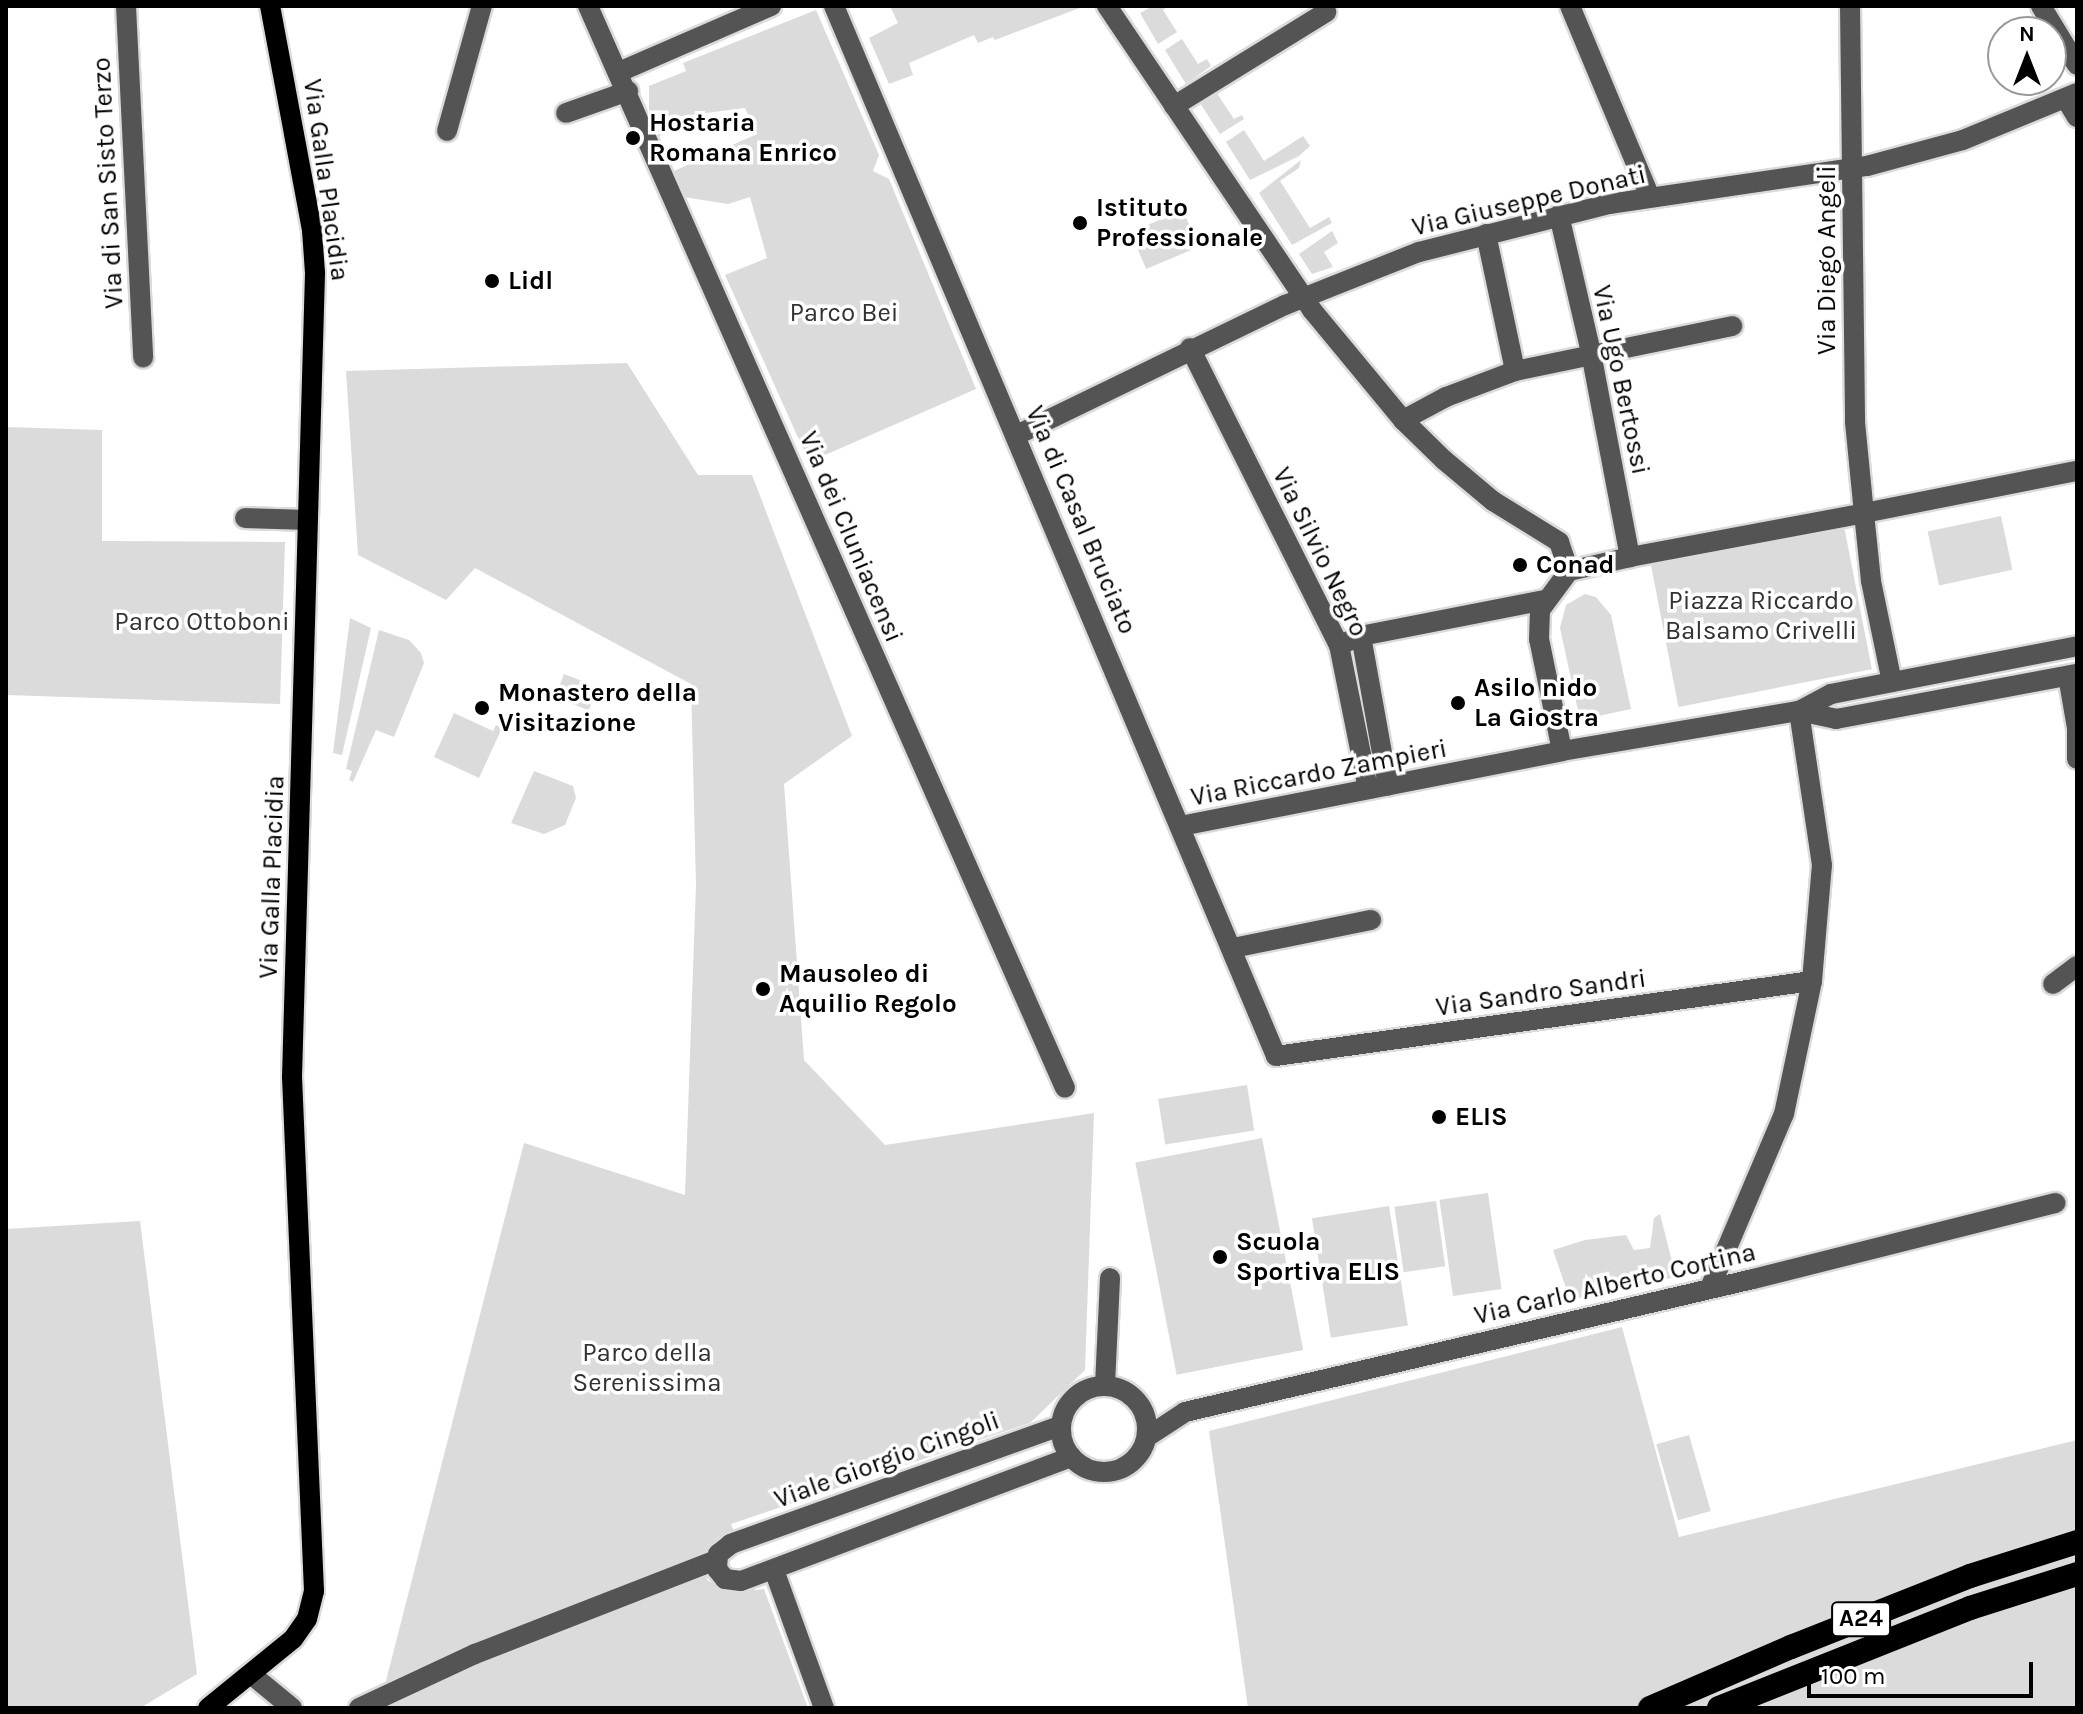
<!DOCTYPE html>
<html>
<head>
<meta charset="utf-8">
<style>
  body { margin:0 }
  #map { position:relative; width:2083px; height:1714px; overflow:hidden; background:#fff; font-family:Karla,sans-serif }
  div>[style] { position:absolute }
  .green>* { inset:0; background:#dbdbdb; transform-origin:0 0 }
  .roads { filter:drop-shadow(2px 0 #dbdbdb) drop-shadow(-2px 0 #dbdbdb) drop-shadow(0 2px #dbdbdb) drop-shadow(0 -2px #dbdbdb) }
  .minor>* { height:20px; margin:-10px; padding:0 10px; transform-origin:10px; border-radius:10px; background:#545454 }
  .minor>.ring { margin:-10px; padding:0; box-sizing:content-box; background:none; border:20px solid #545454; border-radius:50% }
  .major>* { height:20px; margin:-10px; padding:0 10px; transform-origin:10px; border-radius:10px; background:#000 }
  .highway>* { height:24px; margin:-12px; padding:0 12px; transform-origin:12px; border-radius:12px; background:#000 }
  .dots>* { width:22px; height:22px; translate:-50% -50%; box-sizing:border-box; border:4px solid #fff; border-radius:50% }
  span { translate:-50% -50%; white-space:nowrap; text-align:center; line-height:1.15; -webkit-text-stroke:7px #fff; paint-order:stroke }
  .shield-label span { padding:2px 6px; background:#fff; border:2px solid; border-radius:6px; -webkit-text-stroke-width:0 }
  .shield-label { font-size:24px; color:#000; font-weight:700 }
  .poi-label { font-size:26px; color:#000; font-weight:700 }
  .left { translate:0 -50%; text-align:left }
  .street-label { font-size:26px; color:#000 }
  .park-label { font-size:26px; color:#323232 }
  .frame { position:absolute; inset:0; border:8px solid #000; pointer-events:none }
  .north { position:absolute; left:1987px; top:16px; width:80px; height:80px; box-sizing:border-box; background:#fff; border:2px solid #999; border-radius:50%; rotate:0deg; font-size:22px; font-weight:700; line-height:32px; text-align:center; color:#000 }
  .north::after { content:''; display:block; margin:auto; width:28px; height:36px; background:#000; clip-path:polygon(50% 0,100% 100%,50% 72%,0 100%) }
  .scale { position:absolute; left:1807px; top:1662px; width:226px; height:36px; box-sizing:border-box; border:4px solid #000; border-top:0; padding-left:10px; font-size:24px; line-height:28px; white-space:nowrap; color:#000; -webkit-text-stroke:6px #fff; paint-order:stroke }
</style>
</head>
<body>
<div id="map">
  <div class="green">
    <i style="clip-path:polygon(890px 6px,1085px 6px,995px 40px,993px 37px,978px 43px,974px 35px,909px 63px,913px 75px,889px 84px,869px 38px,898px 23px)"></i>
    <i style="clip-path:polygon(1153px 6px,1168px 6px,1163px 10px,1177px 32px,1158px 44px,1140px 13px)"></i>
    <i style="clip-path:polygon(816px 10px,879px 155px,873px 171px,889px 179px,976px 389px,809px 462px,725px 275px,767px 258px,750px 197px,728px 204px,683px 197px,674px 171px,757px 134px,745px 108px,675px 117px,665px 134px,654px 138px,649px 125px,649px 86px,686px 71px,683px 63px)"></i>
    <i style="clip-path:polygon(1182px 39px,1198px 64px,1207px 59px,1211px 66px,1186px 84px,1165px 50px)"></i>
    <i style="clip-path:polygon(1216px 92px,1234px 119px,1242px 115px,1244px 119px,1220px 134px,1200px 103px)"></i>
    <i style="clip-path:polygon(1244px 130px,1264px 161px,1303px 136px,1310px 146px,1299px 156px,1250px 180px,1226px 142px)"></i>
    <i style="clip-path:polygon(1301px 160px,1299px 168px,1280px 181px,1310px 228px,1329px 217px,1332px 223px,1292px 245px,1259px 193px)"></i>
    <i style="left:1183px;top:210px;width:40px;height:57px;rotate:67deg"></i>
    <i style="clip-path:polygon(1332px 231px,1338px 243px,1324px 252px,1333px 267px,1312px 274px,1299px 254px)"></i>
    <i style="clip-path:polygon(627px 363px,698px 475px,752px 475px,852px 736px,784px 784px,804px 1060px,885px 1145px,1094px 1113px,1085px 1370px,1030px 1423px,731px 1524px,734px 1531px,717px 1538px,706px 1553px,707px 1580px,726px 1591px,752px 1586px,755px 1590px,764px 1589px,808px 1708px,379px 1708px,524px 1143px,685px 1195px,696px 885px,691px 684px,475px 568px,446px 600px,358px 555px,346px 371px)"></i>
    <i style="clip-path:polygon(6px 427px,102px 430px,102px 541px,285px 542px,280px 704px,6px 695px)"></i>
    <i style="left:2001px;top:516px;width:55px;height:75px;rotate:78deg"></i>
    <i style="left:1844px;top:526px;width:146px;height:197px;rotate:79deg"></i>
    <i style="clip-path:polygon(1585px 594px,1596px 597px,1611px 615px,1631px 709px,1580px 720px,1560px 628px,1566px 605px)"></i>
    <i style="clip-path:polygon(350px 618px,371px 628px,342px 755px,333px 753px)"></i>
    <i style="clip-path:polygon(379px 630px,409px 640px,421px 653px,424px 663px,394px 737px,376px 730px,353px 782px,349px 780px,352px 771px,346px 769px)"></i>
    <i style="left:564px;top:674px;width:36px;height:25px;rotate:21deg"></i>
    <i style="clip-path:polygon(454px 713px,493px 731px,496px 725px,502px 728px,479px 778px,434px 757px)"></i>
    <i style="clip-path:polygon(534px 771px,573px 786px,576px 798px,565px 825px,544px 834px,511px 823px)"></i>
    <i style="left:1247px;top:1085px;width:46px;height:90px;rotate:81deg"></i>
    <i style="left:1262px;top:1138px;width:216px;height:129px;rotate:79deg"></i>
    <i style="left:1488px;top:1193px;width:97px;height:49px;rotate:82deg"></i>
    <i style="left:1436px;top:1201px;width:66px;height:42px;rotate:82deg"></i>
    <i style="left:1389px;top:1206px;width:121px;height:78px;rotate:81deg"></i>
    <i style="clip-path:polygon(1660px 1214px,1676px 1277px,1570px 1300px,1553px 1250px,1585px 1240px,1626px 1235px,1634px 1250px,1650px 1248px,1654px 1218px)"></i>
    <i style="clip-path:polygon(140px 1221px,197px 1674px,140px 1708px,6px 1708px,6px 1229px)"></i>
    <i style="clip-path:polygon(1622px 1327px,1679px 1537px,2077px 1440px,2077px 1708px,1248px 1708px,1209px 1431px)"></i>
    <i style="left:1689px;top:1435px;width:79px;height:34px;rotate:74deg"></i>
  </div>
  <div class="roads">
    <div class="minor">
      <i style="left:126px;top:6px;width:352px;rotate:87.2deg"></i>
      <i style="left:588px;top:6px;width:1182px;rotate:66.21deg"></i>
      <i style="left:834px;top:6px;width:1139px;rotate:67.17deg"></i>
      <i style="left:1276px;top:1056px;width:541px;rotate:-7.97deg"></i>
      <i style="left:1107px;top:6px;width:367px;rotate:56deg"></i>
      <i style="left:1312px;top:310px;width:143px;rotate:50.4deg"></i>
      <i style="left:1403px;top:420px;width:57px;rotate:44.3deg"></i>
      <i style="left:1444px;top:460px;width:64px;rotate:39.9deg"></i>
      <i style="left:1493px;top:501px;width:78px;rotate:31.8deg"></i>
      <i style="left:1559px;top:542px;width:31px;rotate:71deg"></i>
      <i style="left:1570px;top:6px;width:207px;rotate:67.3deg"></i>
      <i style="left:1850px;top:6px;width:416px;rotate:89.3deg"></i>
      <i style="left:1855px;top:422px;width:91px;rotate:84.4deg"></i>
      <i style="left:1864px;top:513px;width:217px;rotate:-11.2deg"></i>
      <i style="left:2041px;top:6px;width:69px;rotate:58.6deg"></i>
      <i style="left:619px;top:72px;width:166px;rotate:-23.5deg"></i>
      <i style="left:2066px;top:99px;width:21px;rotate:59deg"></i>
      <i style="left:1174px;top:106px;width:179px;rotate:-31.7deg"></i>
      <i style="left:566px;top:113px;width:66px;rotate:-19.5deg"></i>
      <i style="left:447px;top:131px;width:130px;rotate:-74.4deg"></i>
      <i style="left:1559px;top:215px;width:142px;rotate:76.9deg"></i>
      <i style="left:1591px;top:353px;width:208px;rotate:79.2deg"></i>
      <i style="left:1486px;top:234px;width:140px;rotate:78deg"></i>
      <i style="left:1190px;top:348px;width:332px;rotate:63.4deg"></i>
      <i style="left:1339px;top:645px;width:147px;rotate:78.6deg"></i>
      <i style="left:1403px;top:420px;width:49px;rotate:-28.1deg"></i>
      <i style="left:1446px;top:397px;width:74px;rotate:-20.6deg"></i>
      <i style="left:1515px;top:371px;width:222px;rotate:-11.7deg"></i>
      <i style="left:1017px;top:435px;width:298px;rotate:-25.9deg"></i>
      <i style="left:1285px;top:305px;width:144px;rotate:-21.6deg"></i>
      <i style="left:1419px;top:252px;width:196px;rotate:-14.2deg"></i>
      <i style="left:1609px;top:204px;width:261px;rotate:-8.4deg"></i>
      <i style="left:1867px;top:166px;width:99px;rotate:-15.2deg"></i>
      <i style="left:1963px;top:140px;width:123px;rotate:-22.4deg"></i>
      <i style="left:245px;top:518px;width:62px;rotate:1.8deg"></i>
      <i style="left:1361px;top:636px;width:152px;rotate:79.8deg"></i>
      <i style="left:1339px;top:645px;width:24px;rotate:-22deg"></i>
      <i style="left:1361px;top:636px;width:187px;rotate:-11.1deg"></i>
      <i style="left:2068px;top:676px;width:53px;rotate:80.2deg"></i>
      <i style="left:2077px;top:728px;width:31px;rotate:90deg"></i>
      <i style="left:1799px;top:711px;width:38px;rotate:12deg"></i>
      <i style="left:1836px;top:719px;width:245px;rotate:-10.6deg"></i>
      <i style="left:1562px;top:751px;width:114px;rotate:-101.6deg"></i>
      <i style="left:1539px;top:639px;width:29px;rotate:-88deg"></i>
      <i style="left:1540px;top:610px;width:49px;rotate:-53.4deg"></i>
      <i style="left:1569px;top:571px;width:63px;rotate:-12.9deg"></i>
      <i style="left:1630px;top:557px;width:238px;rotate:-10.6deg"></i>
      <i style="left:1864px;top:513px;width:68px;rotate:84.1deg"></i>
      <i style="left:1871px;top:581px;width:103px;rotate:78.3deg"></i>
      <i style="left:1181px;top:826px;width:388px;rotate:-11.1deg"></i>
      <i style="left:1562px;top:751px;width:240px;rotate:-9.6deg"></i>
      <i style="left:1799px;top:711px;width:36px;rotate:-28deg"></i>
      <i style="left:1831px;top:694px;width:251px;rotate:-11deg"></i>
      <i style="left:1233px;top:948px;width:141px;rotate:-11.5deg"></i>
      <i style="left:2053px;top:984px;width:30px;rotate:-37deg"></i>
      <i style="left:1710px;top:1288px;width:189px;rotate:-67deg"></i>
      <i style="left:1784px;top:1114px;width:136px;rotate:-78.1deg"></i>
      <i style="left:1812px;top:981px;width:116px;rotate:-85.1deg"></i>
      <i style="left:1822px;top:865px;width:156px;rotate:-98.5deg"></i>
      <i style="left:1105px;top:1385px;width:107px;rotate:-87.3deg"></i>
      <i class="ring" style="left:1061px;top:1386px;width:66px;height:66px"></i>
      <i style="left:1060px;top:1426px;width:350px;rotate:160.3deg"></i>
      <i style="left:731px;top:1544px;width:16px;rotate:142deg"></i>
      <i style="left:718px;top:1554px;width:15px;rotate:94deg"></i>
      <i style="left:717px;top:1569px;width:13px;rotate:51deg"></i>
      <i style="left:725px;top:1579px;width:16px;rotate:7deg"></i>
      <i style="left:741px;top:1581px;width:353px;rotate:-20.6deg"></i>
      <i style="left:1147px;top:1437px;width:45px;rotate:-33.3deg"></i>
      <i style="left:1185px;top:1412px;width:583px;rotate:-13.18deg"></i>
      <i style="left:1753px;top:1279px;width:312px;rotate:-14.1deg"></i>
      <i style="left:774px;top:1570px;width:147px;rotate:70.1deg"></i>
      <i style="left:252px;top:1675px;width:52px;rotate:39.5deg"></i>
      <i style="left:359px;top:1708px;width:128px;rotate:-25deg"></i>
      <i style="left:475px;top:1654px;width:259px;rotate:-21.3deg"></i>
    </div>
    <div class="major">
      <i style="left:208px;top:1708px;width:109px;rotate:-39.1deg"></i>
      <i style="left:293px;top:1639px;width:24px;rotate:-55deg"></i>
      <i style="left:307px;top:1619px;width:29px;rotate:-76deg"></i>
      <i style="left:314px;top:1591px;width:514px;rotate:-92.45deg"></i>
      <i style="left:292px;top:1077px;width:804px;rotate:-88.36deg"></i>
      <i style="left:315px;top:273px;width:43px;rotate:-94deg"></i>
      <i style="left:312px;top:230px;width:228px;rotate:-100.6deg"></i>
    </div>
    <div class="highway">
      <i style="left:1650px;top:1708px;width:154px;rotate:-23.4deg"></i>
      <i style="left:1791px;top:1647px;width:193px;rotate:-21.6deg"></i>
      <i style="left:1970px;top:1576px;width:112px;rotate:-17.6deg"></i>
      <i style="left:1719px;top:1708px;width:270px;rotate:-21.7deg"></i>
      <i style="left:1970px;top:1608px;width:112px;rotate:-17.6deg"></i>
    </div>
  </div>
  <div class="dots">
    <i style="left:633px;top:138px;background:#000"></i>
    <i style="left:1080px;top:223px;background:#000"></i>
    <i style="left:492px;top:281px;background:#000"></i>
    <i style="left:1520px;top:565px;background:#000"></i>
    <i style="left:1458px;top:703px;background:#000"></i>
    <i style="left:482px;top:708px;background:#000"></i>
    <i style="left:763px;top:989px;background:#000"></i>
    <i style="left:1439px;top:1117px;background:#000"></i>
    <i style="left:1220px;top:1257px;background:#000"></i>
  </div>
  <div class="shield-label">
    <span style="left:1861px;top:1619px">A24</span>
  </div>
  <div class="poi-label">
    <span class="left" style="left:649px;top:138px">Hostaria<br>Romana Enrico</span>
    <span class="left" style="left:1096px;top:223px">Istituto<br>Professionale</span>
    <span class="left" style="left:508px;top:281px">Lidl</span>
    <span class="left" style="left:1536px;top:565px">Conad</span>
    <span class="left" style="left:1474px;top:703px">Asilo nido<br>La Giostra</span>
    <span class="left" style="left:498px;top:708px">Monastero della<br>Visitazione</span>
    <span class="left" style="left:779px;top:989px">Mausoleo di<br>Aquilio Regolo</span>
    <span class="left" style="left:1455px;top:1117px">ELIS</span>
    <span class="left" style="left:1236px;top:1257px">Scuola<br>Sportiva ELIS</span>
  </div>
  <div class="street-label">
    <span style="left:326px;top:180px;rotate:82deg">Via Galla Placidia</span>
    <span style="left:108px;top:183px;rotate:-93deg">Via di San Sisto Terzo</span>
    <span style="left:1529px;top:201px;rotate:-13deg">Via Giuseppe Donati</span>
    <span style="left:1827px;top:260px;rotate:-90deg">Via Diego Angeli</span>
    <span style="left:1621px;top:380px;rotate:78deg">Via Ugo Bertossi</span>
    <span style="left:1081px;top:520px;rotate:67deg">Via di Casal Bruciato</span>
    <span style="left:851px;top:537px;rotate:67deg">Via dei Cluniacensi</span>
    <span style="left:1320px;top:552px;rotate:64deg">Via Silvio Negro</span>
    <span style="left:1319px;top:773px;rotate:-11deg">Via Riccardo Zampieri</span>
    <span style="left:272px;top:877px;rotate:-88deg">Via Galla Placidia</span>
    <span style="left:1541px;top:993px;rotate:-8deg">Via Sandro Sandri</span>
    <span style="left:1615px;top:1284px;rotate:-13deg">Via Carlo Alberto Cortina</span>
    <span style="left:887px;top:1460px;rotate:-20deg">Viale Giorgio Cingoli</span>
  </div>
  <div class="park-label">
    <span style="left:844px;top:313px">Parco Bei</span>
    <span style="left:1761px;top:616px">Piazza Riccardo<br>Balsamo Crivelli</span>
    <span style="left:202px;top:622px">Parco Ottoboni</span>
    <span style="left:647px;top:1368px">Parco della<br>Serenissima</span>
  </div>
  <div class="frame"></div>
  <div class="north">N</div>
  <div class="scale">100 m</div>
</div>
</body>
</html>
